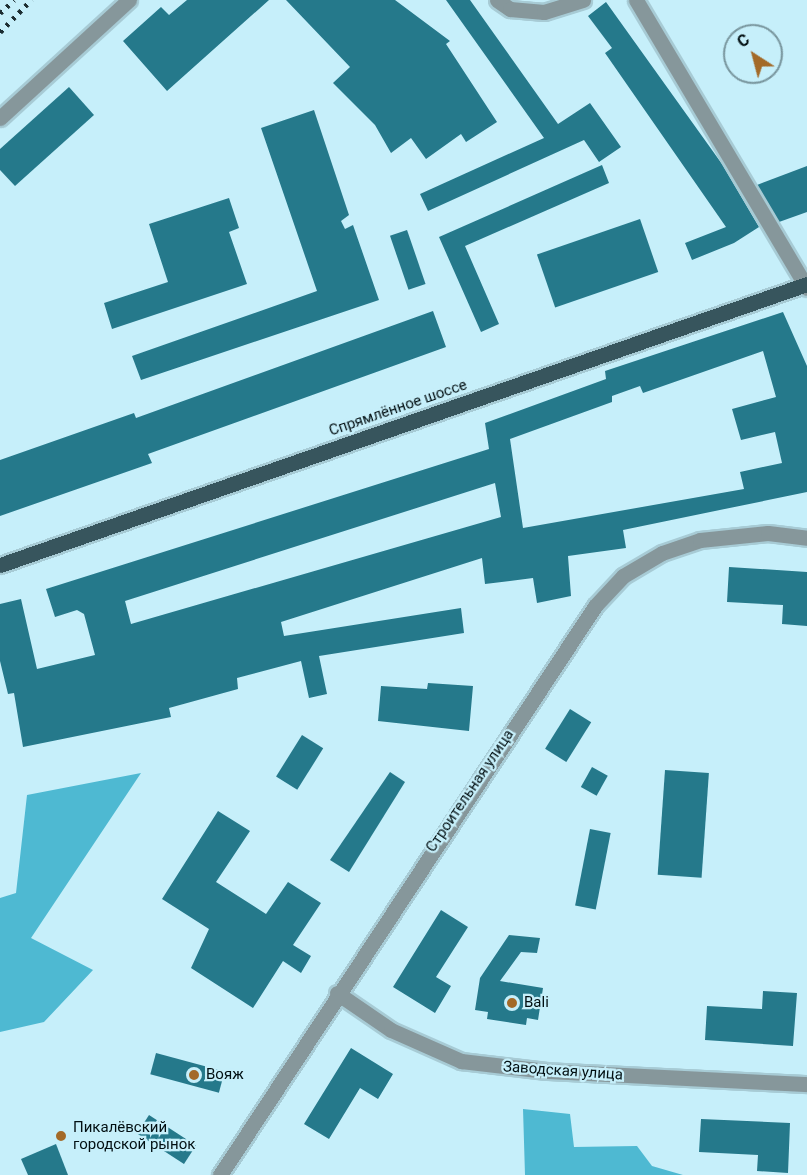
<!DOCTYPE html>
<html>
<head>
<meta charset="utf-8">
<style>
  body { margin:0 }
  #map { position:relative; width:807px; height:1175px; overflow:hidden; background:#c6effa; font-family:Roboto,sans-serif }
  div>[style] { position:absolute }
  .forest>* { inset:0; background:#4eb9d2 }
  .building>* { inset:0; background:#25798b; transform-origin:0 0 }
  .roads { filter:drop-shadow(2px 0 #a7cbd5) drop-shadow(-2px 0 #a7cbd5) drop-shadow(0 2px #a7cbd5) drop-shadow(0 -2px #a7cbd5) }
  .minor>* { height:15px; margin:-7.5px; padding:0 7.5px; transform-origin:7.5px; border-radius:7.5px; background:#86979b }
  .major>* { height:15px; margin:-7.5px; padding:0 7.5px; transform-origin:7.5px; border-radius:7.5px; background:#37555d }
  .rail>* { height:4.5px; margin-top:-2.25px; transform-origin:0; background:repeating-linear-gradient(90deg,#1c2d31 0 3px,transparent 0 9px) }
  .dots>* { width:16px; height:16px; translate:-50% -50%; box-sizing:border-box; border:3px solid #c6effa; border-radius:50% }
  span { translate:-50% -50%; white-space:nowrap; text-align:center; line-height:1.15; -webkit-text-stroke:4.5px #c6effa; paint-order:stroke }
  .street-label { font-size:15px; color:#020f12 }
  .poi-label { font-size:15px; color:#020f12 }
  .left { translate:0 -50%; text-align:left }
  .north { position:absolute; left:723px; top:24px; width:60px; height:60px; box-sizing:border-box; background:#c6effa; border:2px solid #78959d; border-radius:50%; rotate:324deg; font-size:16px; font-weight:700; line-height:24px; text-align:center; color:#020f12 }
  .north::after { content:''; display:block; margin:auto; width:21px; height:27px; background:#a36a28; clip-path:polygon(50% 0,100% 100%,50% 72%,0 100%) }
</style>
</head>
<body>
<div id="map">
  <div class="forest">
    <i style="clip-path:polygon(141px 773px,31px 938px,93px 970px,44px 1022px,0 1032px,0 898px,16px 893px,27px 795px)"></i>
    <i style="clip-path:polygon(523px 1109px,570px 1114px,574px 1147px,637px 1146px,652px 1166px,683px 1175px,525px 1175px)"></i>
  </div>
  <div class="building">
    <i style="clip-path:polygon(187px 0,269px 0,167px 91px,123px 41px,161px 7px,169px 15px)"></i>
    <i style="clip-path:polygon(286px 0,395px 0,450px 41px,446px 44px,497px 122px,466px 142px,461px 134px,426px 159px,411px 138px,391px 153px,375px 125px,333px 83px,350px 67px)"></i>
    <i style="clip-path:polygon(446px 0,470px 0,558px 124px,590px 103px,621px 147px,599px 162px,584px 140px,428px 211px,420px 194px,544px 138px)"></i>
    <i style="clip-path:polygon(606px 2px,722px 164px,759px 227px,734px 243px,692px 260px,685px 243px,726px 227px,605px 53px,612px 48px,588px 16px)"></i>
    <i style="clip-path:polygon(69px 87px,94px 115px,15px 186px,0 170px,0 149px)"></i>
    <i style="clip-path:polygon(314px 110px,349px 215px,341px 221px,345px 229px,353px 225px,379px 300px,141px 380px,132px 356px,317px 291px,261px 128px)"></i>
    <i style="clip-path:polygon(602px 165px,609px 183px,465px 246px,499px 324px,481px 332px,439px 237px)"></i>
    <i style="clip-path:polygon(807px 166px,807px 212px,779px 222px,757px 185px)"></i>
    <i style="clip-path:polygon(229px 198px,239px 228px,229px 232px,247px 284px,112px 329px,104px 303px,168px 282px,149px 224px)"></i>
    <i style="left:640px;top:219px;width:56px;height:109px;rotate:71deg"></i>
    <i style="left:407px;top:230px;width:57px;height:18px;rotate:71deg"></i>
    <i style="clip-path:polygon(433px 311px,446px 347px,148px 454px,152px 463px,0 516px,0 460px,134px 413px,136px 418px)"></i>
    <i style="clip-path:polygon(evenodd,783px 312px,807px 366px,807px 492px,623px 530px,626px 548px,568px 556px,571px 596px,537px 603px,533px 578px,485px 584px,482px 558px,281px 622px,284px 636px,461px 608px,464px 633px,319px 656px,327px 694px,309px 698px,301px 661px,237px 678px,238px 689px,169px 708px,171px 717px,23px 747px,14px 693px,8px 694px,0 661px,0 604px,21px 599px,37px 669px,95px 655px,84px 614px,77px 610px,55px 617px,46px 589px,489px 449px,485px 423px,606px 379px,605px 371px,783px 312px,763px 351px,776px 397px,732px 409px,741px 440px,775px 432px,782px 463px,740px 472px,744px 489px,523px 528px,510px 439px,612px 402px,612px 396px,640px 386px,643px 393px,763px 351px,783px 312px,495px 483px,501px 517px,131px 624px,125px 601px,495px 483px)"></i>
    <i style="clip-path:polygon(729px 567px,807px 572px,807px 626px,782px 624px,783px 605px,727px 602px)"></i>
    <i style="clip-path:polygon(428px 683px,473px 686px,469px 731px,378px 721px,381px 686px,427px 689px)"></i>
    <i style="left:570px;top:709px;width:25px;height:47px;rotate:32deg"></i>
    <i style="left:302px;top:735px;width:25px;height:49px;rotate:32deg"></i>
    <i style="left:592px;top:767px;width:18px;height:23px;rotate:29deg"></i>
    <i style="left:665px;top:770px;width:44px;height:105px;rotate:4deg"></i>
    <i style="clip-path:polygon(390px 772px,405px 782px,349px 872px,330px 860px)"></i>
    <i style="clip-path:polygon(218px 811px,250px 831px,216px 882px,266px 914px,288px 882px,321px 903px,293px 945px,311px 956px,301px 973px,283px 961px,253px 1008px,191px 968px,209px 929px,162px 899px)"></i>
    <i style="left:590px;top:829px;width:21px;height:78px;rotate:11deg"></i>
    <i style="clip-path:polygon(441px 910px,468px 927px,436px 977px,451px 986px,435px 1013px,393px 987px)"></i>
    <i style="clip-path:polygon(509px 935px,540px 938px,537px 953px,521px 952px,500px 981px,543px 988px,538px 1020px,527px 1018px,526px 1025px,487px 1019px,488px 1012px,475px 1010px,480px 978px)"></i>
    <i style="clip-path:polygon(763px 991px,797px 993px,793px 1046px,705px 1040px,707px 1006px,762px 1009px)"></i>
    <i style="clip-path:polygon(351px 1048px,393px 1074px,378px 1099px,360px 1088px,329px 1139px,304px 1124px)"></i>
    <i style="left:156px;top:1053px;width:71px;height:22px;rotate:15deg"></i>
    <i style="left:149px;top:1115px;width:56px;height:22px;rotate:33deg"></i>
    <i style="clip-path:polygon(701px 1119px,790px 1123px,788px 1173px,757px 1171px,758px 1155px,699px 1152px)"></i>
    <i style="clip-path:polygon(56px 1144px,68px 1175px,28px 1175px,21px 1159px)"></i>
  </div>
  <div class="roads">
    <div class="minor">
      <i style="left:497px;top:0;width:16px;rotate:35deg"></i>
      <i style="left:510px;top:9px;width:34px;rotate:5deg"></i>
      <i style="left:544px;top:12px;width:41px;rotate:-17.1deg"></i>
      <i style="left:636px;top:0;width:335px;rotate:59.3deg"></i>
      <i style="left:0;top:118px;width:175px;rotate:-42.5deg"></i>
      <i style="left:337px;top:993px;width:65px;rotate:34.4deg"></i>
      <i style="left:391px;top:1030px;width:77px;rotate:23.9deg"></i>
      <i style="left:461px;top:1061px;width:86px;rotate:6.7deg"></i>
      <i style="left:546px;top:1071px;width:261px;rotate:2.9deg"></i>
      <i style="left:220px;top:1175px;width:681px;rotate:-56.61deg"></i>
      <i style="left:595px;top:606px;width:41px;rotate:-47deg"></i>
      <i style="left:623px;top:576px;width:45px;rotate:-30.5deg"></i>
      <i style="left:662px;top:553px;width:40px;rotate:-18.9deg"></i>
      <i style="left:700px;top:540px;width:68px;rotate:-5.9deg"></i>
      <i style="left:768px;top:533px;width:39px;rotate:7deg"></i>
    </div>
    <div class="major">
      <i style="left:0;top:565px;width:855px;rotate:-19.2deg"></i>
    </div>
  </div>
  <div class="rail">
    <i style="left:0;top:13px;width:19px;rotate:-43deg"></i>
    <i style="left:0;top:32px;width:45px;rotate:-45.9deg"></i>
  </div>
  <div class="dots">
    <i style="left:512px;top:1003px;background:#a36a28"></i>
    <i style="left:194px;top:1075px;background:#a36a28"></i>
    <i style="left:61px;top:1136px;background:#a36a28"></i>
  </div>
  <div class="street-label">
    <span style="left:398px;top:408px;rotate:-19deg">Спрямлённое шоссе</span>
    <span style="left:470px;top:791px;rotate:-56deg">Строительная улица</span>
    <span style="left:563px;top:1071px;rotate:4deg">Заводская улица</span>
  </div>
  <div class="poi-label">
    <span class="left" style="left:524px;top:1003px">Bali</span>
    <span class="left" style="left:206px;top:1075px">Вояж</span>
    <span class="left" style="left:73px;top:1136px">Пикалёвский<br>городской рынок</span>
  </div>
  <div class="north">С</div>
</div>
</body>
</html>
